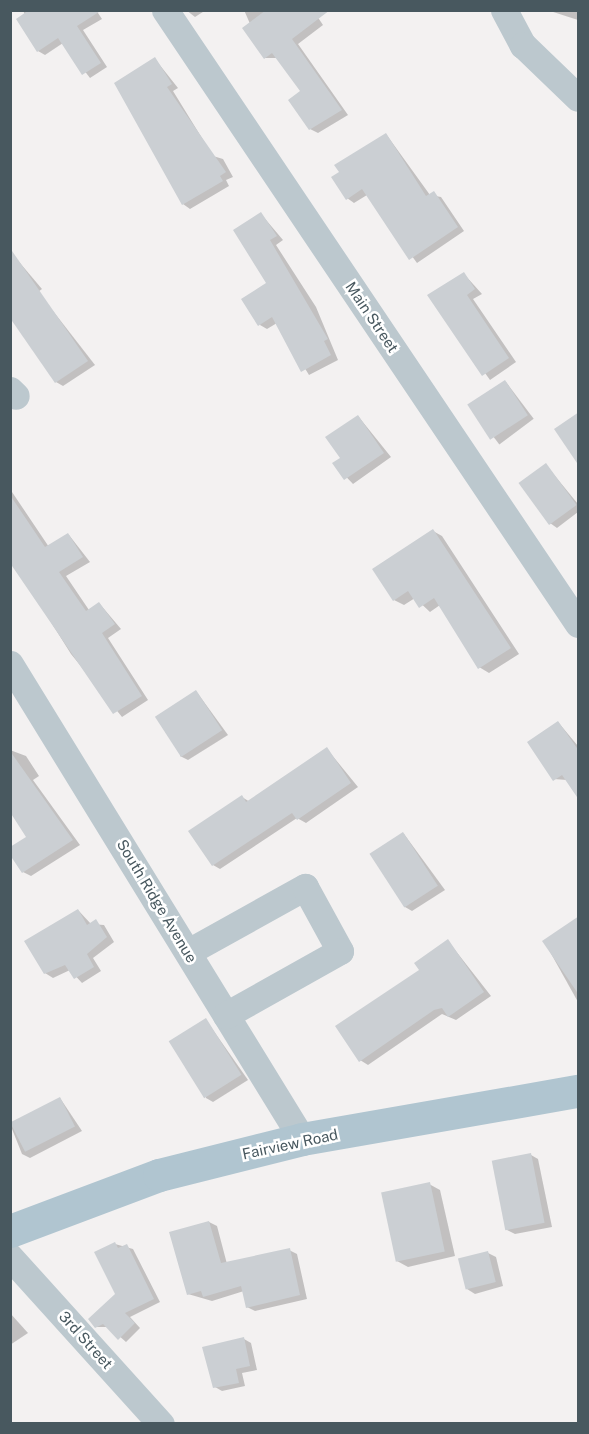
<!DOCTYPE html>
<html>
<head>
<meta charset="utf-8">
<style>
  body { margin:0 }
  #map { position:relative; width:589px; height:1434px; overflow:hidden; background:#f3f1f1; font-family:"Public Sans",sans-serif }
  div>[style] { position:absolute }
  .shadow>* { inset:0; background:#0003; transform-origin:0 0 }
  .building>* { inset:0; background:#cbcfd3; transform-origin:0 0 }
  .minor>* { height:27px; margin:-13.5px; padding:0 13.5px; transform-origin:13.5px; border-radius:13.5px; background:#bcc8ce }
  .major>* { height:33px; margin:-16.5px; padding:0 16.5px; transform-origin:16.5px; border-radius:16.5px; background:#b0c5d0 }
  span { translate:-50% -50%; white-space:nowrap; text-align:center; line-height:1.15; -webkit-text-stroke:5px #fff; paint-order:stroke }
  .street-label { font-size:15px; color:#48585f }
  .frame { position:absolute; inset:0; border:12px solid #48585f; pointer-events:none }
</style>
</head>
<body>
<div id="map">
  <div class="shadow">
    <i style="clip-path:polygon(23px 10px,96px 10px,102px 19px,83px 30px,107px 67px,90px 78px,63px 43px,45px 55px,38px 51px)"></i>
    <i style="clip-path:polygon(186px 10px,206px 10px,195px 17px)"></i>
    <i style="clip-path:polygon(244px 10px,313px 10px,323px 25px,298px 44px,348px 115px,318px 133px,310px 129px,302px 91px,278px 58px,265px 58px)"></i>
    <i style="clip-path:polygon(547px 10px,578px 10px,578px 20px)"></i>
    <i style="clip-path:polygon(155px 59px,178px 88px,173px 91px,213px 156px,223px 159px,233px 177px,226px 180px,229px 186px,190px 209px,183px 204px)"></i>
    <i style="clip-path:polygon(386px 134px,430px 195px,441px 197px,464px 231px,417px 263px,367px 195px,354px 203px,347px 198px)"></i>
    <i style="clip-path:polygon(261px 214px,283px 240px,276px 245px,316px 307px,338px 360px,309px 375px,277px 323px,267px 329px,260px 325px,268px 284px)"></i>
    <i style="clip-path:polygon(20px 263px,42px 289px,12px 311px)"></i>
    <i style="clip-path:polygon(464px 274px,482px 294px,473px 299px,516px 362px,490px 380px,429px 295px)"></i>
    <i style="clip-path:polygon(53px 311px,95px 365px,63px 386px,56px 382px)"></i>
    <i style="left:506px;top:382px;width:46px;height:43px;rotate:53deg"></i>
    <i style="clip-path:polygon(358px 416px,391px 457px,353px 484px,334px 464px,342px 459px)"></i>
    <i style="clip-path:polygon(546px 465px,578px 504px,578px 512px,557px 528px,550px 523px)"></i>
    <i style="clip-path:polygon(10px 489px,49px 547px,69px 535px,90px 562px,66px 576px,89px 610px,99px 603px,121px 629px,108px 638px,148px 700px,122px 717px,71px 654px,10px 557px)"></i>
    <i style="clip-path:polygon(433px 531px,442px 536px,519px 654px,489px 673px,479px 667px,440px 605px,430px 612px,415px 598px,404px 605px,394px 600px)"></i>
    <i style="clip-path:polygon(196px 691px,228px 735px,188px 760px,180px 756px)"></i>
    <i style="clip-path:polygon(558px 722px,578px 746px,578px 797px,567px 780px,554px 779px)"></i>
    <i style="clip-path:polygon(327px 749px,358px 787px,306px 823px,297px 818px,220px 869px,213px 865px,242px 797px,250px 802px)"></i>
    <i style="clip-path:polygon(10px 750px,26px 756px,39px 776px,33px 780px,80px 845px,31px 876px,23px 872px,28px 837px,10px 810px)"></i>
    <i style="clip-path:polygon(404px 834px,445px 890px,412px 911px,405px 907px)"></i>
    <i style="clip-path:polygon(78px 910px,91px 924px,104px 925px,114px 942px,93px 958px,101px 971px,82px 983px,70px 970px,53px 978px,45px 973px)"></i>
    <i style="clip-path:polygon(578px 921px,578px 1002px,544px 941px)"></i>
    <i style="clip-path:polygon(448px 941px,491px 996px,456px 1020px,442px 1014px,368px 1065px,360px 1060px,421px 970px)"></i>
    <i style="clip-path:polygon(206px 1020px,248px 1080px,213px 1102px,206px 1098px)"></i>
    <i style="clip-path:polygon(60px 1098px,82px 1131px,30px 1158px,22px 1154px,10px 1124px)"></i>
    <i style="clip-path:polygon(531px 1155px,538px 1159px,552px 1227px,515px 1234px,507px 1230px)"></i>
    <i style="clip-path:polygon(429px 1184px,440px 1190px,455px 1256px,408px 1267px,397px 1261px)"></i>
    <i style="clip-path:polygon(209px 1222px,217px 1226px,227px 1264px,289px 1250px,297px 1254px,307px 1299px,255px 1311px,247px 1307px,244px 1291px,212px 1301px,188px 1294px)"></i>
    <i style="clip-path:polygon(115px 1244px,133px 1249px,160px 1302px,130px 1317px,140px 1328px,126px 1342px,109px 1327px,96px 1327px,117px 1294px)"></i>
    <i style="clip-path:polygon(488px 1253px,496px 1257px,503px 1286px,475px 1294px,467px 1289px)"></i>
    <i style="clip-path:polygon(10px 1313px,28px 1333px,10px 1345px)"></i>
    <i style="clip-path:polygon(244px 1339px,251px 1343px,257px 1370px,242px 1373px,245px 1386px,222px 1391px,215px 1387px)"></i>
  </div>
  <div class="building">
    <i style="clip-path:polygon(29px 10px,102px 10px,77px 26px,101px 63px,82px 75px,58px 38px,37px 52px,16px 19px)"></i>
    <i style="clip-path:polygon(266px 10px,330px 10px,292px 39px,342px 110px,309px 130px,288px 100px,300px 91px,272px 53px,264px 59px,242px 28px)"></i>
    <i style="clip-path:polygon(155px 57px,172px 84px,167px 87px,226px 172px,220px 176px,223px 181px,182px 205px,114px 83px)"></i>
    <i style="clip-path:polygon(386px 133px,426px 196px,434px 191px,458px 227px,409px 260px,362px 189px,346px 200px,331px 177px,339px 172px,334px 165px)"></i>
    <i style="clip-path:polygon(261px 212px,277px 236px,270px 240px,328px 339px,324px 341px,331px 355px,301px 372px,272px 317px,258px 326px,241px 299px,266px 283px,233px 230px)"></i>
    <i style="clip-path:polygon(10px 248px,88px 361px,55px 383px,10px 318px)"></i>
    <i style="clip-path:polygon(464px 272px,475px 289px,467px 295px,509px 358px,482px 376px,427px 295px)"></i>
    <i style="left:505px;top:380px;width:42px;height:45px;rotate:57deg"></i>
    <i style="clip-path:polygon(579px 412px,579px 466px,554px 429px)"></i>
    <i style="clip-path:polygon(358px 415px,384px 453px,344px 480px,332px 463px,340px 458px,325px 437px)"></i>
    <i style="left:546px;top:463px;width:52px;height:34px;rotate:54deg"></i>
    <i style="clip-path:polygon(10px 495px,45px 547px,68px 533px,83px 557px,59px 572px,86px 611px,99px 602px,115px 624px,102px 633px,142px 696px,113px 714px,10px 563px)"></i>
    <i style="clip-path:polygon(433px 529px,511px 648px,478px 669px,434px 598px,419px 608px,408px 591px,393px 601px,372px 569px)"></i>
    <i style="left:196px;top:690px;width:48px;height:49px;rotate:57deg"></i>
    <i style="clip-path:polygon(558px 721px,579px 751px,579px 800px,562px 775px,553px 781px,527px 742px)"></i>
    <i style="clip-path:polygon(327px 747px,351px 783px,297px 820px,292px 813px,212px 866px,188px 831px,242px 795px,246px 802px)"></i>
    <i style="clip-path:polygon(10px 751px,73px 840px,22px 873px,10px 855px,10px 847px,26px 837px,10px 812px)"></i>
    <i style="left:403px;top:832px;width:64px;height:40px;rotate:57deg"></i>
    <i style="clip-path:polygon(78px 909px,87px 925px,96px 919px,107px 937px,87px 954px,94px 967px,74px 979px,65px 965px,44px 974px,24px 941px)"></i>
    <i style="clip-path:polygon(579px 916px,579px 995px,542px 941px)"></i>
    <i style="clip-path:polygon(448px 939px,484px 992px,448px 1017px,442px 1008px,434px 1010px,359px 1062px,335px 1026px,419px 970px,414px 963px)"></i>
    <i style="left:206px;top:1018px;width:67px;height:44px;rotate:58deg"></i>
    <i style="left:60px;top:1097px;width:33px;height:56px;rotate:63deg"></i>
    <i style="left:531px;top:1153px;width:71px;height:40px;rotate:79deg"></i>
    <i style="left:430px;top:1182px;width:71px;height:50px;rotate:78deg"></i>
    <i style="clip-path:polygon(209px 1221px,221px 1263px,290px 1248px,300px 1295px,246px 1308px,241px 1286px,203px 1297px,201px 1291px,187px 1295px,169px 1232px)"></i>
    <i style="clip-path:polygon(115px 1242px,118px 1248px,127px 1244px,154px 1299px,125px 1313px,135px 1323px,118px 1340px,103px 1324px,95px 1328px,88px 1319px,115px 1294px,94px 1252px)"></i>
    <i style="left:488px;top:1251px;width:32px;height:31px;rotate:76deg"></i>
    <i style="clip-path:polygon(244px 1337px,250px 1366px,236px 1369px,239px 1383px,213px 1388px,202px 1347px)"></i>
  </div>
  <div class="minor">
    <i style="left:165px;top:10px;width:740px;rotate:56.07deg"></i>
    <i style="left:504px;top:10px;width:40px;rotate:62deg"></i>
    <i style="left:523px;top:45px;width:76px;rotate:43.9deg"></i>
    <i style="left:10px;top:390px;width:8px;rotate:45deg"></i>
    <i style="left:10px;top:664px;width:558px;rotate:58.42deg"></i>
    <i style="left:188px;top:952px;width:134px;rotate:-29.1deg"></i>
    <i style="left:305px;top:887px;width:73px;rotate:61.3deg"></i>
    <i style="left:340px;top:951px;width:131px;rotate:150.7deg"></i>
    <i style="left:10px;top:1257px;width:225px;rotate:47.9deg"></i>
  </div>
  <div class="major">
    <i style="left:10px;top:1231px;width:159px;rotate:-20.6deg"></i>
    <i style="left:159px;top:1175px;width:147px;rotate:-14.1deg"></i>
    <i style="left:302px;top:1139px;width:280px;rotate:-9.9deg"></i>
  </div>
  <div class="street-label">
    <span style="left:372px;top:317px;rotate:56deg">Main Street</span>
    <span style="left:157px;top:901px;rotate:59deg">South Ridge Avenue</span>
    <span style="left:290px;top:1144px;rotate:-12deg">Fairview Road</span>
    <span style="left:86px;top:1340px;rotate:48deg">3rd Street</span>
  </div>
  <div class="frame"></div>
</div>
</body>
</html>
